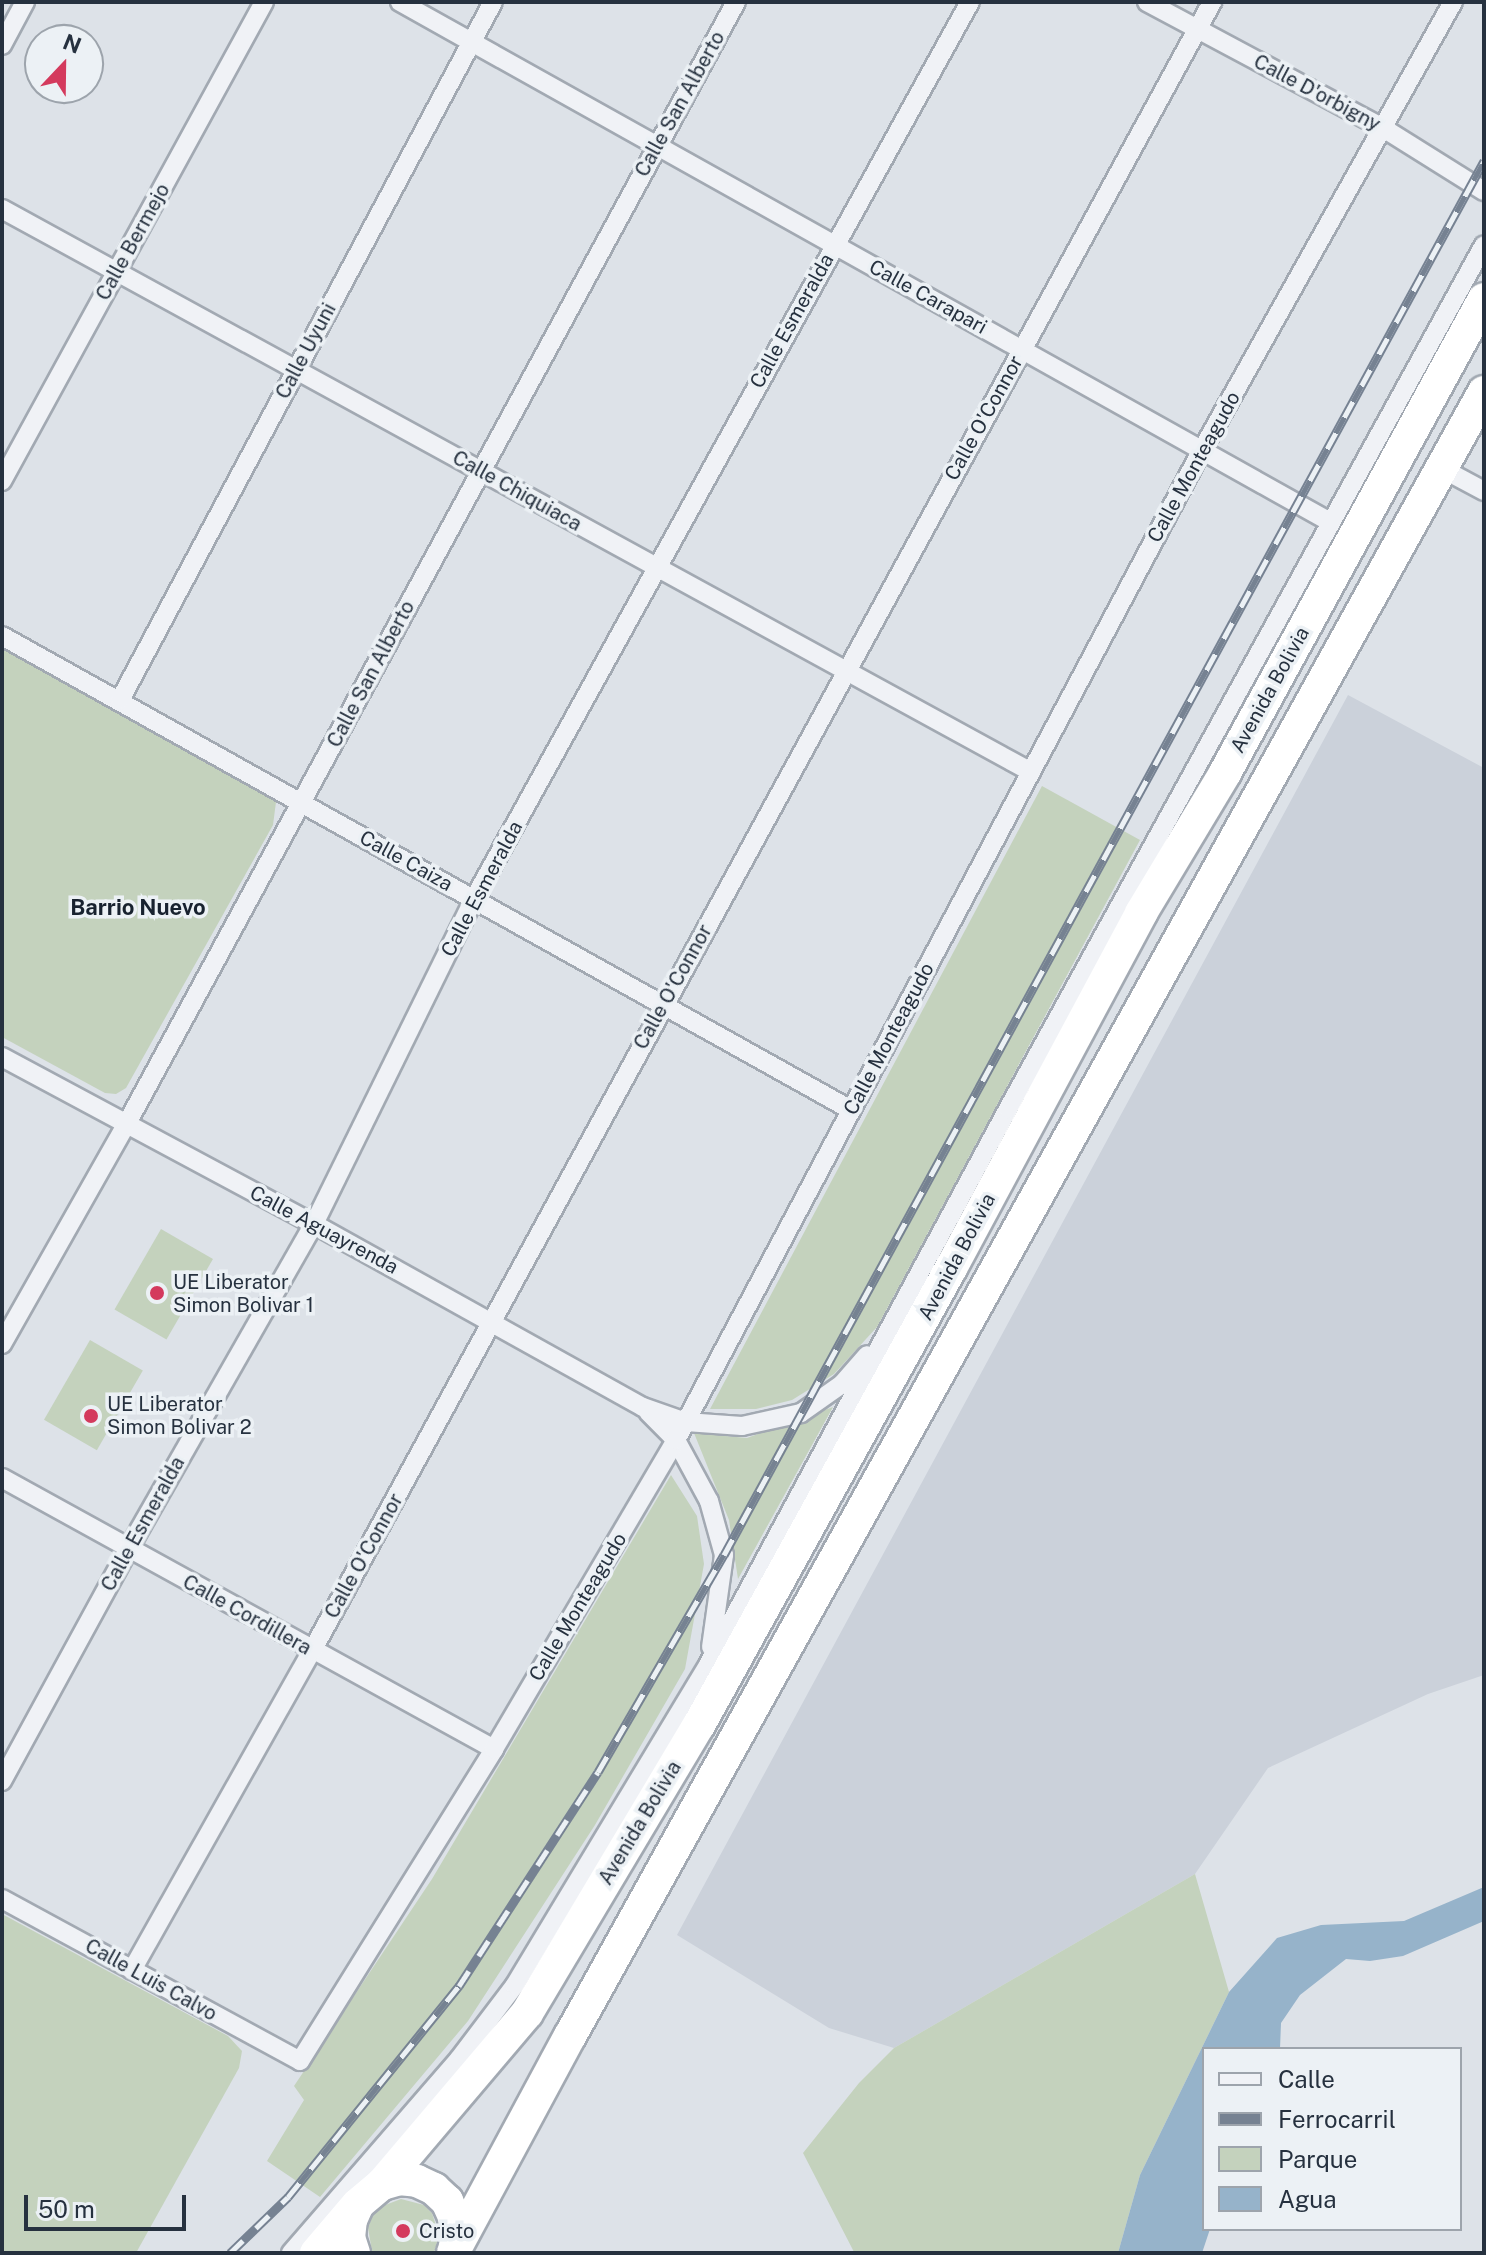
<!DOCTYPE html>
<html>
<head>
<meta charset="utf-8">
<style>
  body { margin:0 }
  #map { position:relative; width:1486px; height:2255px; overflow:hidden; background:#dde2e8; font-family:"Public Sans",sans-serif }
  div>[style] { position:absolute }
  .built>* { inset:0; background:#cbd1da }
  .green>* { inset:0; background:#c4d2bd; transform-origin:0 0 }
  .water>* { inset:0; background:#96b3ca }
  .roads { filter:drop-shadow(2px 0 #a2a9b2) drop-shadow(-2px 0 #a2a9b2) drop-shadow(0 2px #a2a9b2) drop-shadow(0 -2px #a2a9b2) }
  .street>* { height:18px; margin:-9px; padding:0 9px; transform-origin:9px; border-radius:9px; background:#f0f2f6 }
  .highway>* { height:32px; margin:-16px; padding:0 16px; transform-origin:16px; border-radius:16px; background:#fff }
  .rail>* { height:9px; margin-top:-4.5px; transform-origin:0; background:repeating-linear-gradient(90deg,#ecf1f5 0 18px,#768292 0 36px); box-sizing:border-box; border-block:2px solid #768292 }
  .dots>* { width:22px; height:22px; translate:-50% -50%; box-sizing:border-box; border:4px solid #ecf1f5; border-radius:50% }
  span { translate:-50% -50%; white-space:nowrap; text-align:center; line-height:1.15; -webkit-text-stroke:7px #ecf1f5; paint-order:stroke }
  .street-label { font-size:20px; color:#26313f }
  .poi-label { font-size:20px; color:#26313f }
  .left { translate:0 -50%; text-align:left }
  .neighbourhood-label { font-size:22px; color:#18222f; font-weight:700 }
  .frame { position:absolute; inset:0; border:4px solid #26313f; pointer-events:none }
  .legend { position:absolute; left:1202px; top:2047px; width:260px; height:184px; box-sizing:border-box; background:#ecf1f5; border:2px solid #9da4ac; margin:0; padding:10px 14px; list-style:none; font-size:24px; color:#26313f }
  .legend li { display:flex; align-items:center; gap:16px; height:40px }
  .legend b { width:40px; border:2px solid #9da4ac }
  .north { position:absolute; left:24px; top:24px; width:80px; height:80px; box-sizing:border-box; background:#ecf1f5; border:2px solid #9da4ac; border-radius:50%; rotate:22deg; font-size:22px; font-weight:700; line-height:32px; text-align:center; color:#26313f }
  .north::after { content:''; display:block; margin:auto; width:28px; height:36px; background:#d43a5d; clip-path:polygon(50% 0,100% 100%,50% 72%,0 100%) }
  .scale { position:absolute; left:24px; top:2195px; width:162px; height:36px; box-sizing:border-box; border:4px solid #26313f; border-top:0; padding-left:10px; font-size:24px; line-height:28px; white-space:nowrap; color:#26313f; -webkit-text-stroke:6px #ecf1f5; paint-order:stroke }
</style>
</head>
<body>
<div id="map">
  <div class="built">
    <i style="clip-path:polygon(1348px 695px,1484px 768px,1484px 1675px,1428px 1694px,1268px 1768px,1195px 1874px,894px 2048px,829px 2028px,677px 1935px)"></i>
  </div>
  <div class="green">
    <i style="clip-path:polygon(2px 647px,265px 790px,276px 802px,273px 825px,126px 1088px,116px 1094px,105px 1093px,2px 1037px)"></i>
    <i style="clip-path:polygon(1042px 786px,1140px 840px,877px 1327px,834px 1374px,792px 1400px,756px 1409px,710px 1409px)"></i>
    <i style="left:161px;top:1229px;width:60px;height:93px;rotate:30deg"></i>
    <i style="left:90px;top:1340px;width:61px;height:92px;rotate:30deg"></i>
    <i style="clip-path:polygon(833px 1407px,738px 1579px,729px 1520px,694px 1433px,747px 1438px)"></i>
    <i style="clip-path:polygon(671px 1475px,697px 1516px,704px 1564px,685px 1669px,595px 1825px,468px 2021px,320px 2197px,267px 2161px,304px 2100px,294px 2086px,432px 1879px)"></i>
    <i style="clip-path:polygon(1195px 1874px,1229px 1992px,1140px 2175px,1118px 2253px,854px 2252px,803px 2153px,859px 2083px,894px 2048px)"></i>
    <i style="clip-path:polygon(2px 1914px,228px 2036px,242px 2051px,239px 2068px,136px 2253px,2px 2253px)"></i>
    <i style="clip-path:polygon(401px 2199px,424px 2205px,432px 2213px,439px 2235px,434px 2253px,372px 2251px,368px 2228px,372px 2217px,380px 2207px)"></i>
  </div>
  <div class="water">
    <i style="clip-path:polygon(1484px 1887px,1484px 1921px,1403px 1956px,1370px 1961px,1346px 1959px,1300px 1995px,1281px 2023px,1280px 2049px,1204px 2049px,1204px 2229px,1210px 2229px,1202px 2253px,1118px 2253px,1140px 2175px,1229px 1992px,1277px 1938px,1321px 1925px,1404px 1921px)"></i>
  </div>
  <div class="roads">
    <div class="street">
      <i style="left:400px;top:2px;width:1066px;rotate:29.21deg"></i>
      <i style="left:1147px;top:2px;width:268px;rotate:28.1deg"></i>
      <i style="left:1383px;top:128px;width:119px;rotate:32deg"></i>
      <i style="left:2px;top:45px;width:49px;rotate:-61.9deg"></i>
      <i style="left:2px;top:209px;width:1173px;rotate:28.68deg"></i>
      <i style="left:1441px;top:468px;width:49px;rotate:28.1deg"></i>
      <i style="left:2px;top:481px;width:546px;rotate:-61.32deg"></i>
      <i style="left:2px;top:636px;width:972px;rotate:29.17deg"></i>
      <i style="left:120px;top:700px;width:791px;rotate:-61.88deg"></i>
      <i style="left:2px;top:1057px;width:354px;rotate:28.2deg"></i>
      <i style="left:314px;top:1224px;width:376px;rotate:29.1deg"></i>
      <i style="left:643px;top:1407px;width:46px;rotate:19.2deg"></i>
      <i style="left:686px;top:1422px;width:56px;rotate:4.1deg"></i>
      <i style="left:742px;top:1426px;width:60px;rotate:-12.4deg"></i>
      <i style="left:801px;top:1413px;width:50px;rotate:-35.3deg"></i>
      <i style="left:842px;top:1384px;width:38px;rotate:-49deg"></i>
      <i style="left:2px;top:1344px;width:252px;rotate:-60.5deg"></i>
      <i style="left:126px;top:1125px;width:1278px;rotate:-61.49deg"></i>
      <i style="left:648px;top:1412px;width:40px;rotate:45deg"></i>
      <i style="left:676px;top:1440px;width:69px;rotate:61.6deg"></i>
      <i style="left:709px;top:1501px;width:56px;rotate:74.5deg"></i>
      <i style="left:724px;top:1555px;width:93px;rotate:98deg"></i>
      <i style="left:2px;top:1478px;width:562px;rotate:28.85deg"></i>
      <i style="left:2px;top:1781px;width:265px;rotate:-61.4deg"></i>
      <i style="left:129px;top:1548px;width:373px;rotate:-60.3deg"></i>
      <i style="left:314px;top:1224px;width:362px;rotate:-63.8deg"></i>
      <i style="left:474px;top:899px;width:1025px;rotate:-61.06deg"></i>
      <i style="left:2px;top:1899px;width:339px;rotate:28.5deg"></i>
      <i style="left:300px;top:2061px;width:367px;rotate:-58.1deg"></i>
      <i style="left:494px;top:1749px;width:359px;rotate:-59.5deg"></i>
      <i style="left:676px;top:1440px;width:1121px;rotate:-62.02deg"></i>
      <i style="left:1202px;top:450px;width:514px;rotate:-60.74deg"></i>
      <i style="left:132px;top:1970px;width:366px;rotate:-60.6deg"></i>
      <i style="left:312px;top:1651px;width:1879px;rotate:-61.37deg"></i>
      <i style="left:291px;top:2253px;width:257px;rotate:-49.1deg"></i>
      <i style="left:459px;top:2059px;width:93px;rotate:-52.9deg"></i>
      <i style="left:515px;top:1985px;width:374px;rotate:-58.9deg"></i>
      <i style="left:708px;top:1665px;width:632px;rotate:-61.65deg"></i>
      <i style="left:1008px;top:1109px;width:986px;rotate:-61.15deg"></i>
    </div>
    <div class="highway">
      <i style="left:382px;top:2184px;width:224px;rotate:-49.7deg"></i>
      <i style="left:527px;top:2013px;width:335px;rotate:-59.2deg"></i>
      <i style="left:699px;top:1725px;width:522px;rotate:-61.13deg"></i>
      <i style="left:951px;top:1268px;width:403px;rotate:-61.8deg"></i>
      <i style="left:1141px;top:913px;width:163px;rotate:-59deg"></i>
      <i style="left:1225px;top:773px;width:540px;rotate:-61.35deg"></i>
      <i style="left:316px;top:2253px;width:62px;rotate:-49.6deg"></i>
      <i style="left:354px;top:2253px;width:16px;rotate:-108deg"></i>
      <i style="left:349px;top:2238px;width:18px;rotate:-84deg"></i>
      <i style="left:351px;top:2220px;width:17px;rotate:-66deg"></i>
      <i style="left:358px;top:2204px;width:31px;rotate:-40deg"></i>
      <i style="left:382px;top:2184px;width:18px;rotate:-16deg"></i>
      <i style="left:399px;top:2179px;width:18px;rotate:6deg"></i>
      <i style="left:417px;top:2181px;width:19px;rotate:25deg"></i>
      <i style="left:434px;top:2189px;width:18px;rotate:43deg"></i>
      <i style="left:447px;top:2201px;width:17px;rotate:66deg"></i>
      <i style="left:454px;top:2217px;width:18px;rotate:81deg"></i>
      <i style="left:457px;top:2235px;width:15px;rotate:101deg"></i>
      <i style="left:453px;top:2253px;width:247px;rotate:-61.7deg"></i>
      <i style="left:570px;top:2036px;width:1881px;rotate:-60.93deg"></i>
    </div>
  </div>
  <div class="rail">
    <i style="left:230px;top:2253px;width:81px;rotate:-44deg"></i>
    <i style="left:288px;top:2197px;width:272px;rotate:-51deg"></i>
    <i style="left:459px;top:1986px;width:255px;rotate:-57deg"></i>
    <i style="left:598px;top:1772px;width:251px;rotate:-59.9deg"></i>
    <i style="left:724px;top:1555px;width:1588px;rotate:-61.4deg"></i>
  </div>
  <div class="dots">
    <i style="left:157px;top:1293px;background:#d43a5d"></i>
    <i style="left:91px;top:1416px;background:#d43a5d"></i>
    <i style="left:403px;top:2231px;background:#d43a5d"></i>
  </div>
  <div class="street-label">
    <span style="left:1317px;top:93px;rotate:28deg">Calle D'orbigny</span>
    <span style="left:680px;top:104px;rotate:-61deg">Calle San Alberto</span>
    <span style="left:133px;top:242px;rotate:-61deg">Calle Bermejo</span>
    <span style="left:928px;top:297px;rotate:29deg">Calle Carapari</span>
    <span style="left:792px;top:321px;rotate:-61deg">Calle Esmeralda</span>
    <span style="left:306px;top:351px;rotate:-62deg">Calle Uyuni</span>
    <span style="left:984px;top:418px;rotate:-61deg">Calle O'Connor</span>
    <span style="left:1194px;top:467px;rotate:-61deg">Calle Monteagudo</span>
    <span style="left:517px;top:491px;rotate:29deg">Calle Chiquiaca</span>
    <span style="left:371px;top:674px;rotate:-62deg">Calle San Alberto</span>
    <span style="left:1270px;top:690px;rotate:-61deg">Avenida Bolivia</span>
    <span style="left:406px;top:861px;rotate:29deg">Calle Caiza</span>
    <span style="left:482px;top:889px;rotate:-62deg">Calle Esmeralda</span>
    <span style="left:673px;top:987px;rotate:-61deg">Calle O'Connor</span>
    <span style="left:889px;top:1039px;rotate:-62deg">Calle Monteagudo</span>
    <span style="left:324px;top:1230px;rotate:28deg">Calle Aguayrenda</span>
    <span style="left:957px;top:1257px;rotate:-62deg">Avenida Bolivia</span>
    <span style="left:143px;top:1524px;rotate:-61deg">Calle Esmeralda</span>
    <span style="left:364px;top:1556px;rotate:-61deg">Calle O'Connor</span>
    <span style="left:578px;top:1607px;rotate:-59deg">Calle Monteagudo</span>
    <span style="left:247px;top:1615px;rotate:29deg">Calle Cordillera</span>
    <span style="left:640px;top:1823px;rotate:-59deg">Avenida Bolivia</span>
    <span style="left:151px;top:1980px;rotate:29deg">Calle Luis Calvo</span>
  </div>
  <div class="poi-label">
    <span class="left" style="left:173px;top:1294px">UE Liberator<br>Simon Bolivar 1</span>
    <span class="left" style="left:107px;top:1416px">UE Liberator<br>Simon Bolivar 2</span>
    <span class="left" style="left:419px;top:2231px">Cristo</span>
  </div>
  <div class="neighbourhood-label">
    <span style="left:138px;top:908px">Barrio Nuevo</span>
  </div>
  <div class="frame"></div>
  <ul class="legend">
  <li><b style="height:10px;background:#f0f2f6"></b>Calle</li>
  <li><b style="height:10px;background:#768292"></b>Ferrocarril</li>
  <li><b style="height:22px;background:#c4d2bd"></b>Parque</li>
  <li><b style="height:22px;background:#96b3ca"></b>Agua</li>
  </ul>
  <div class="north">N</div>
  <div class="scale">50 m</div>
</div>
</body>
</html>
